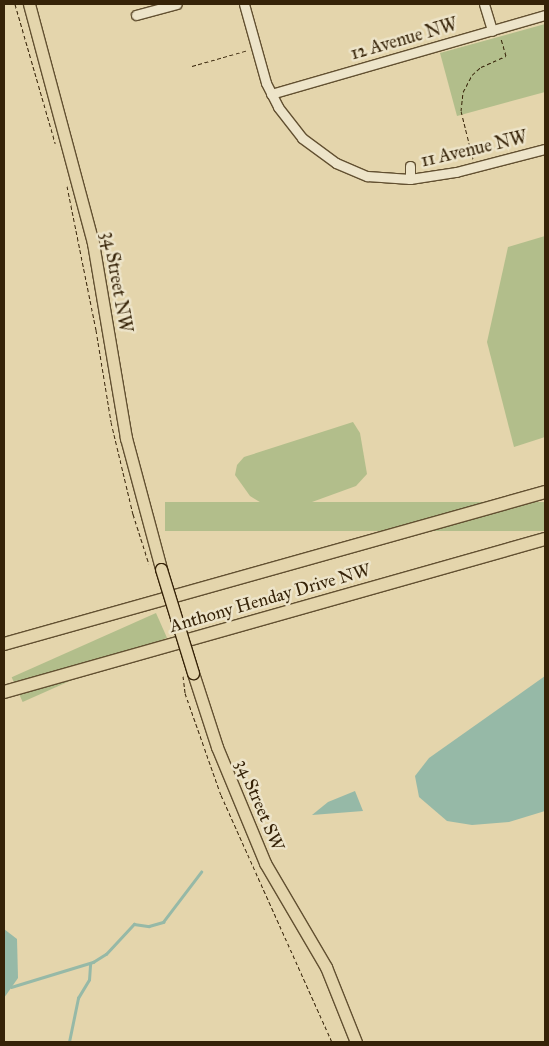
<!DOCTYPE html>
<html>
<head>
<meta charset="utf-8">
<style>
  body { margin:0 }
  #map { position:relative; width:549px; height:1046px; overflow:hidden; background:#e4d5ac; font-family:"IM FELL Great Primer",serif }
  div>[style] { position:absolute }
  .green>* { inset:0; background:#b2be8b; transform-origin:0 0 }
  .water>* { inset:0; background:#96b9a7 }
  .stream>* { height:2.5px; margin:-1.25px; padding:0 1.25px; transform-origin:1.25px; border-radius:1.25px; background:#96b9a7 }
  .path>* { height:1px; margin-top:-0.5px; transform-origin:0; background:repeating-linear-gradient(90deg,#362308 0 4px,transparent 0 6.5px) }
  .roads { filter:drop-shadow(1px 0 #625031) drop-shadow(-1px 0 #625031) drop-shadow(0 1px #625031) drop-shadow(0 -1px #625031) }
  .minor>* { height:9px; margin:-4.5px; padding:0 4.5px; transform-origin:4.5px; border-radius:4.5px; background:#ede4c9 }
  .major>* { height:11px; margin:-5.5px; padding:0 5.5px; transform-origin:5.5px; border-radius:5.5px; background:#e4d5ac }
  .highway>* { height:12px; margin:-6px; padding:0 6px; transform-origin:6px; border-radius:6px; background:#e4d5ac }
  .bridges { filter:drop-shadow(1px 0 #362308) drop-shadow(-1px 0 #362308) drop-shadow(0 1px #362308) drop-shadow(0 -1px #362308) }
  .major-bridge>* { height:11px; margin:-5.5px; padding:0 5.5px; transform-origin:5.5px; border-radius:5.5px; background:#e4d5ac }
  span { translate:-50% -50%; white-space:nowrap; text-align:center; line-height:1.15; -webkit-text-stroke:5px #ede4c9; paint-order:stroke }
  .street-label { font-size:18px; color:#362308 }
  .frame { position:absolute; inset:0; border:5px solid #362308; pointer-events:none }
</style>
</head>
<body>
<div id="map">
  <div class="green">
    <i style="clip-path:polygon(545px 24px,545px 92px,457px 116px,440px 53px)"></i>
    <i style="clip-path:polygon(545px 236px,545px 437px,514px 447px,487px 342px,508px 247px)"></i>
    <i style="clip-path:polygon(353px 422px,360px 433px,367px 474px,356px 486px,312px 502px,273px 510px,250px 496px,235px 475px,237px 465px,244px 457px)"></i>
    <i style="left:545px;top:502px;width:29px;height:380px;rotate:90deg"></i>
    <i style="left:156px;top:613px;width:27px;height:158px;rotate:66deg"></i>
  </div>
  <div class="water">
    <i style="clip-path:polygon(545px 676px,545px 811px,509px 822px,472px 825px,447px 821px,419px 797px,415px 776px,429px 758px)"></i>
    <i style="clip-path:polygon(355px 791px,363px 811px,312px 815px,328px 802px)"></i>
    <i style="clip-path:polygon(4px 929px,17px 939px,18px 978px,4px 998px)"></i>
  </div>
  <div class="stream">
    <i style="left:11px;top:987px;width:86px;rotate:-17deg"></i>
    <i style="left:93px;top:962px;width:15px;rotate:-32deg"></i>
    <i style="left:106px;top:954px;width:41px;rotate:-47deg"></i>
    <i style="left:134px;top:924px;width:15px;rotate:8deg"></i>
    <i style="left:149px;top:926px;width:15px;rotate:-16deg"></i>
    <i style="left:163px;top:922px;width:63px;rotate:-52.8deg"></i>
    <i style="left:69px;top:1042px;width:45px;rotate:-78.4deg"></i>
    <i style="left:78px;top:998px;width:21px;rotate:-59deg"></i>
    <i style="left:89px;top:980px;width:16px;rotate:-86deg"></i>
  </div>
  <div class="path">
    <i style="left:15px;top:4px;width:145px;rotate:73.9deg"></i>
    <i style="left:192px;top:66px;width:58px;rotate:-15.9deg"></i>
    <i style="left:473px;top:159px;width:49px;rotate:-104deg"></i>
    <i style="left:461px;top:111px;width:19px;rotate:-84deg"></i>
    <i style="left:463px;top:92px;width:19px;rotate:-62deg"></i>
    <i style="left:472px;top:75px;width:12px;rotate:-42deg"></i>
    <i style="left:481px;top:67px;width:27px;rotate:-24deg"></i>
    <i style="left:506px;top:56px;width:19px;rotate:-106deg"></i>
    <i style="left:67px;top:186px;width:147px;rotate:78.6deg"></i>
    <i style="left:96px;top:330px;width:93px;rotate:80.7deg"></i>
    <i style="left:111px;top:422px;width:95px;rotate:76.6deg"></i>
    <i style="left:133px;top:514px;width:52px;rotate:72.3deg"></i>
    <i style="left:183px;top:676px;width:17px;rotate:83deg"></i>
    <i style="left:185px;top:693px;width:108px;rotate:70.6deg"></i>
    <i style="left:221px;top:795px;width:271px;rotate:65.8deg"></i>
  </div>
  <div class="roads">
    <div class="minor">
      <i style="left:244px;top:4px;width:82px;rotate:74.4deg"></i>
      <i style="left:266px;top:83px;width:27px;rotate:63deg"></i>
      <i style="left:278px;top:107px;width:39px;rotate:52deg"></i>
      <i style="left:302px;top:138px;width:42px;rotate:36.3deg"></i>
      <i style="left:336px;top:163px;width:34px;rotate:23deg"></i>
      <i style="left:367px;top:176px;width:43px;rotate:4deg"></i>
      <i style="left:410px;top:179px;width:47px;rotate:-8.7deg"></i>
      <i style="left:456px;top:172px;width:92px;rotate:-14.5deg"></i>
      <i style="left:484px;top:4px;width:28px;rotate:73deg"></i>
      <i style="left:136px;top:15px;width:42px;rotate:-15deg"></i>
      <i style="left:271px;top:94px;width:285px;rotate:-16.1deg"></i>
      <i style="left:410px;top:166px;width:13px;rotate:90deg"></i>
    </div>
    <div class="major">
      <i style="left:29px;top:4px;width:247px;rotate:75deg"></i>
      <i style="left:93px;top:243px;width:198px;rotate:80.4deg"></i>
      <i style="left:126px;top:438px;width:136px;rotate:75deg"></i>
      <i style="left:193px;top:673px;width:78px;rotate:72deg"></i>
      <i style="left:217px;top:747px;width:126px;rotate:67.5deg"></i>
      <i style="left:265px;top:863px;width:121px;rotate:59.6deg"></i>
      <i style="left:326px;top:967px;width:81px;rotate:68.2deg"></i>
    </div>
    <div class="highway">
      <i style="left:4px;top:644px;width:562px;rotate:-15.69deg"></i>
      <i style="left:4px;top:692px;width:562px;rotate:-15.79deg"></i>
    </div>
  </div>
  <div class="bridges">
    <div class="major-bridge">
      <i style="left:161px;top:569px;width:109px;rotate:72.9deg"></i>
    </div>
  </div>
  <div class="street-label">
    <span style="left:404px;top:39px;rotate:-16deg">12 Avenue NW</span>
    <span style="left:474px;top:149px;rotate:-13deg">11 Avenue NW</span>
    <span style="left:117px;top:282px;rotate:80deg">34 Street NW</span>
    <span style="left:270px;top:598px;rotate:-16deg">Anthony Henday Drive NW</span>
    <span style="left:260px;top:805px;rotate:67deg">34 Street SW</span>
  </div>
  <div class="frame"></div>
</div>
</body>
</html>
